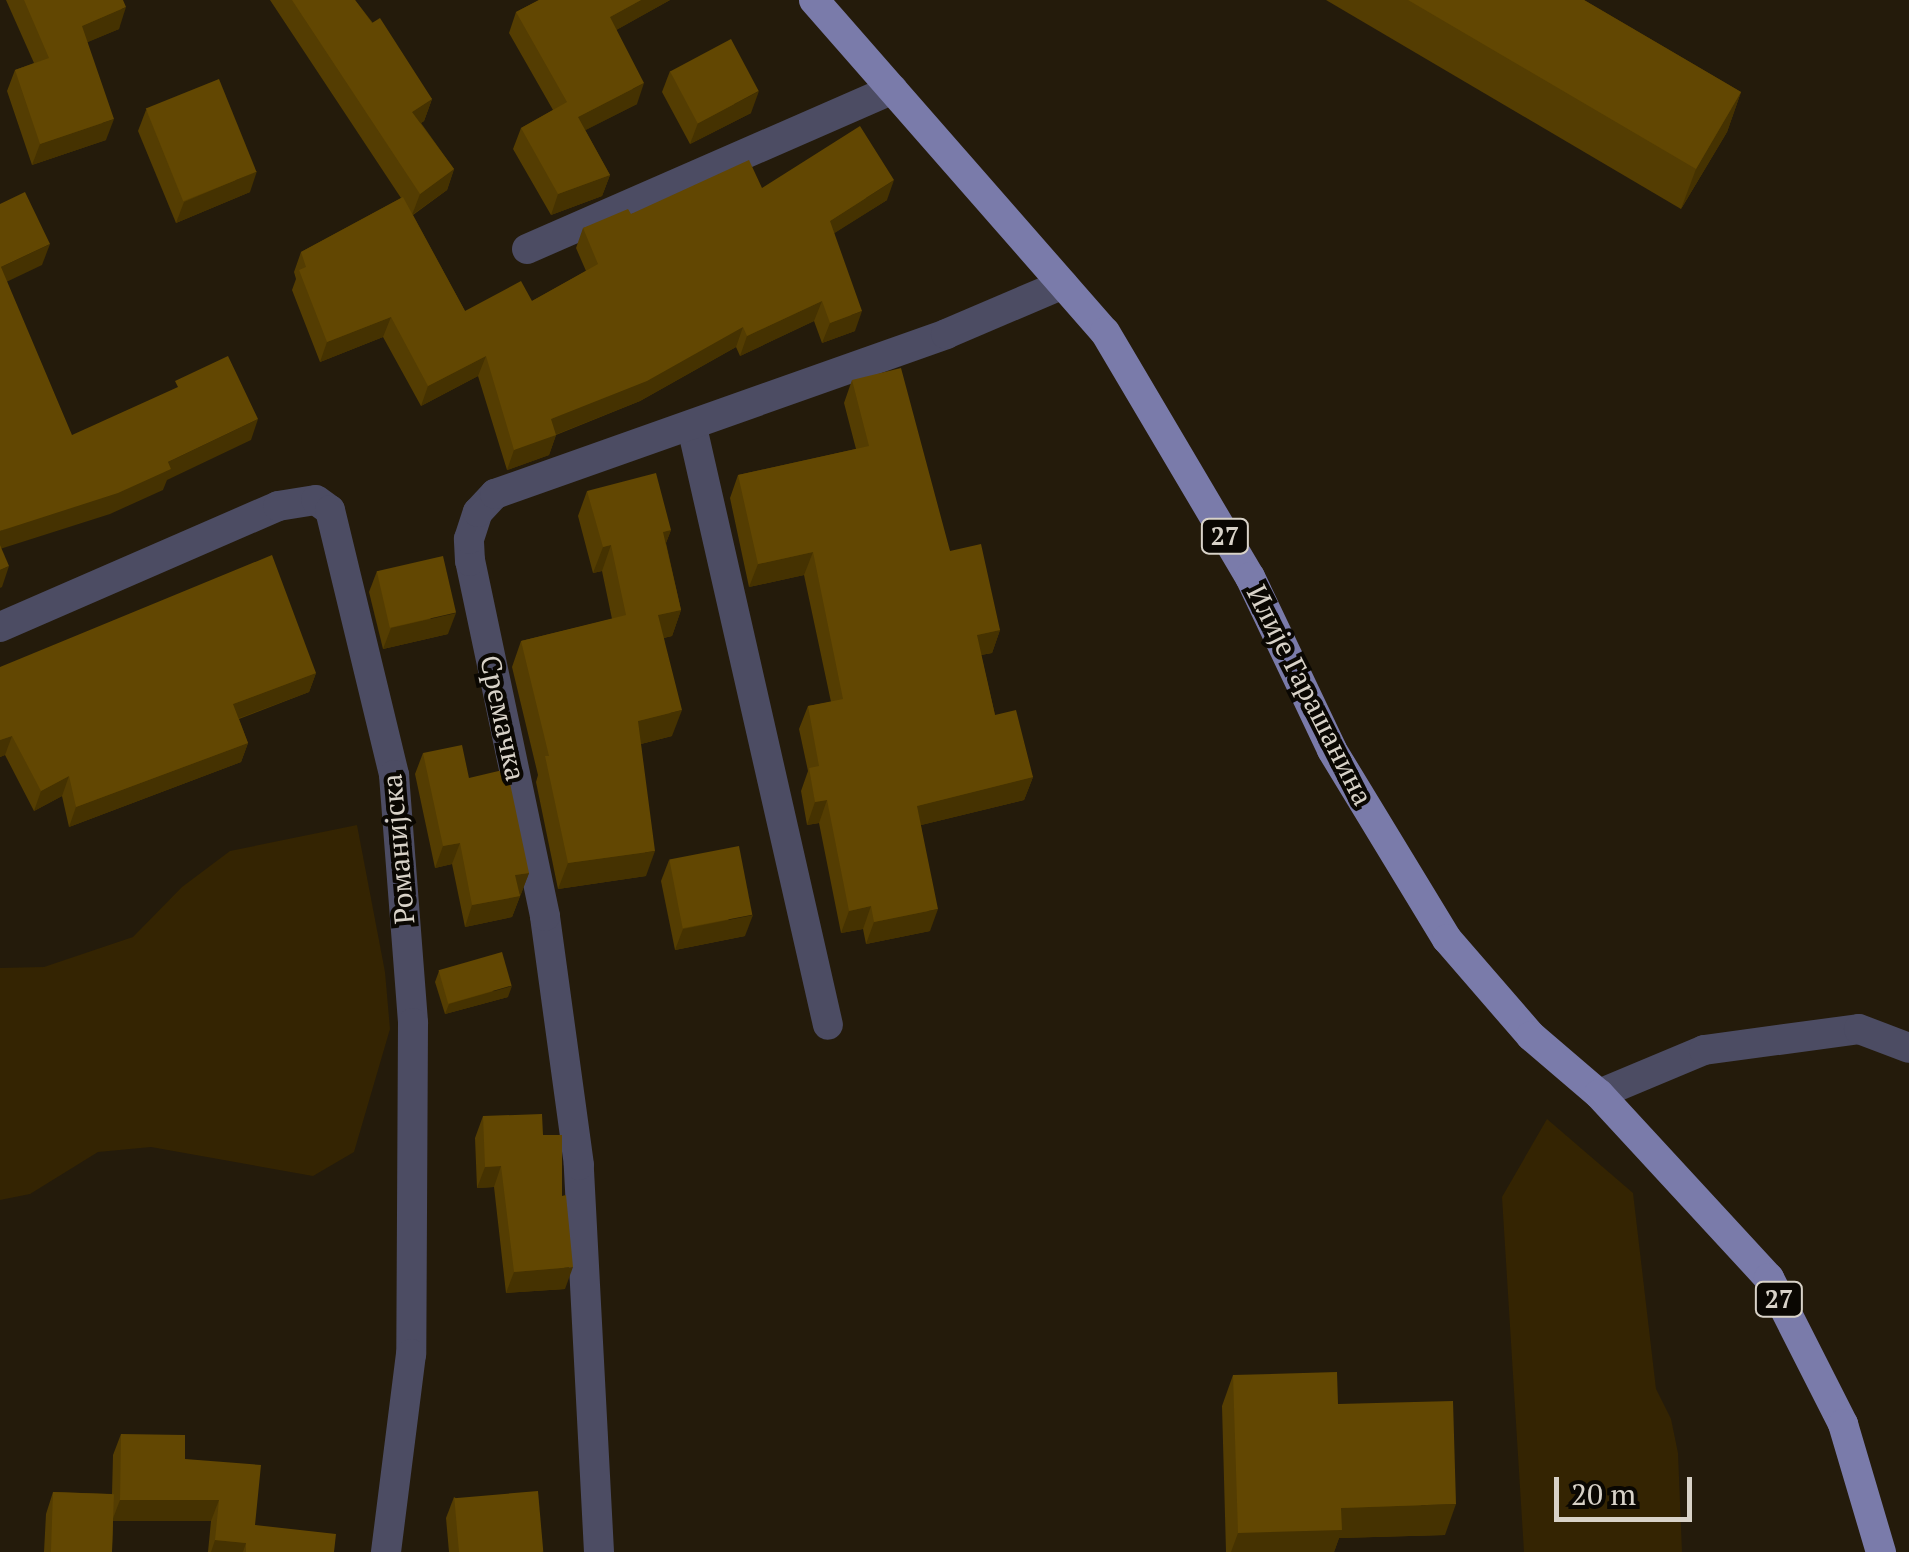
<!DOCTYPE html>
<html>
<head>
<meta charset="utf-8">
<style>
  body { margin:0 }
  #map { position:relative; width:1909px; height:1552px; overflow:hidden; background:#241b0b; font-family:"PT Serif",serif }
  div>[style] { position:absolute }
  .green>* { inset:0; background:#342402 }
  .minor>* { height:30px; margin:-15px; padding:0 15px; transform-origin:15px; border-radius:15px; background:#4c4c63 }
  .major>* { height:30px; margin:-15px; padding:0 15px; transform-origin:15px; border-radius:15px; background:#7a7baa }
  .wall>* { inset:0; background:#543d02 }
  .shaded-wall>* { inset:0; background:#453201 }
  .building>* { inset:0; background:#624702; transform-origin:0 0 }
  span { translate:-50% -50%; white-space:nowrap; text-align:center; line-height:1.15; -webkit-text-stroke:8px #0a0702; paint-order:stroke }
  .shield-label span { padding:2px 8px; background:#0a0702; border:2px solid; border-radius:8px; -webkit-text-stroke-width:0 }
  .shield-label { font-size:25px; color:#d8d2c8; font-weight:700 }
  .street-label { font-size:28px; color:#d8d2c8 }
  .scale { position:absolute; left:1554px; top:1477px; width:138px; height:45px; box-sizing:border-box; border:5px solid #d8d2c8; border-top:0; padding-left:12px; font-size:30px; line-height:35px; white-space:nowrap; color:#d8d2c8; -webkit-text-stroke:8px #0a0702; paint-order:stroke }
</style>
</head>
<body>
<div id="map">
  <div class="green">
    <i style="clip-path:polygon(357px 825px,385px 972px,390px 1029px,354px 1152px,313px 1176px,151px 1147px,98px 1152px,30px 1194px,0 1200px,0 968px,44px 967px,133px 937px,182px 887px,230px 851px)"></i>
    <i style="clip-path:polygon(1547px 1119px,1633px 1193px,1656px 1389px,1671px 1419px,1678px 1453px,1682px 1552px,1524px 1552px,1502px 1197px)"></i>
  </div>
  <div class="minor">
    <i style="left:527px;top:249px;width:399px;rotate:-23.6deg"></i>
    <i style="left:692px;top:427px;width:613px;rotate:77.19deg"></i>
    <i style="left:0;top:627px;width:303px;rotate:-23.5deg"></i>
    <i style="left:278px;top:506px;width:38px;rotate:-9deg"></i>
    <i style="left:316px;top:500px;width:17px;rotate:36deg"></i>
    <i style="left:330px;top:510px;width:273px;rotate:76.4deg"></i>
    <i style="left:394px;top:775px;width:249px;rotate:85.6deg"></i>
    <i style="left:413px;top:1023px;width:331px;rotate:90.3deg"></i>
    <i style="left:411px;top:1354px;width:200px;rotate:97.2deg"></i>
    <i style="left:1599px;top:1094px;width:114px;rotate:-22.7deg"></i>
    <i style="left:1704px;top:1050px;width:156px;rotate:-7.7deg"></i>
    <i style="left:1859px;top:1029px;width:53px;rotate:20.8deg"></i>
    <i style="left:599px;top:1552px;width:388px;rotate:-93deg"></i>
    <i style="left:579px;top:1165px;width:251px;rotate:-97.8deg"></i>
    <i style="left:545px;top:916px;width:363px;rotate:-101.9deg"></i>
    <i style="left:470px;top:561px;width:22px;rotate:-93deg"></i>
    <i style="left:469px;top:539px;width:28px;rotate:-72deg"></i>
    <i style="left:478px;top:512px;width:25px;rotate:-47deg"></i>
    <i style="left:495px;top:494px;width:479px;rotate:-19.5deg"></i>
    <i style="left:946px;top:334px;width:127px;rotate:-23.1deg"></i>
  </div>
  <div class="major">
    <i style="left:814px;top:0;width:441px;rotate:48.8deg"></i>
    <i style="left:1105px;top:332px;width:285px;rotate:59.4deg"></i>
    <i style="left:1250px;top:577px;width:191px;rotate:64.6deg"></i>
    <i style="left:1332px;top:750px;width:221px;rotate:58.7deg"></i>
    <i style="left:1447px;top:939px;width:128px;rotate:49.1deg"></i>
    <i style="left:1531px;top:1036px;width:89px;rotate:40.5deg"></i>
    <i style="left:1599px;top:1094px;width:251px;rotate:47.3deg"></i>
    <i style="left:1769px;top:1278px;width:164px;rotate:63.1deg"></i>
    <i style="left:1843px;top:1424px;width:134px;rotate:73.5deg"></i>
  </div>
  <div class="wall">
    <i style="clip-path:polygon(6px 0,123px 0,119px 29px,87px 42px,106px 140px,32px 165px,7px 91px,15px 70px,34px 63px)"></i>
    <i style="clip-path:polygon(270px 0,355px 0,432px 99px,424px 121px,421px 123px,454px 169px,447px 190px,413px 215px,465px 311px,532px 301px,586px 271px,576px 248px,583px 228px,631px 214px,762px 188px,887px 200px,834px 233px,855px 331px,822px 343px,814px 321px,740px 356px,736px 347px,640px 401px,556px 435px,549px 455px,507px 470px,478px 376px,421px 406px,383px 337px,320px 362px,292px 290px,296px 279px,294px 272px,301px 252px,401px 198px)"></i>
    <i style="clip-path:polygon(539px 0,670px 0,616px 30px,637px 104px,585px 130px,610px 175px,602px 196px,551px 215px,513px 149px,521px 128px,553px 110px,509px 33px,516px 12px)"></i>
    <i style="clip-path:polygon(1326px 0,1584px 0,1741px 92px,1727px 132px,1681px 209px)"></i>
    <i style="clip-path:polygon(670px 71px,751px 113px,690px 144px,662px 92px)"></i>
    <i style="clip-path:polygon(146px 110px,250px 192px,176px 223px,138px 131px)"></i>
    <i style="clip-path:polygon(852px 380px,950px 551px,1000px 630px,992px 653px,981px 655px,995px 715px,1033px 777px,1024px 800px,921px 825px,930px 931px,866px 944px,863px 929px,841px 933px,819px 823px,807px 825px,801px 791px,808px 771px,799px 729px,808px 706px,831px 702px,804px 575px,749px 587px,730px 498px,738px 475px,856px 449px,844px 403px)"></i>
    <i style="clip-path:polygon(587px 491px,671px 530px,666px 543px,681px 610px,672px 636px,664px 638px,672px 736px,641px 744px,646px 876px,558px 889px,536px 782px,538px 775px,512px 667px,521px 641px,612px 619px,602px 571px,593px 573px,578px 516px)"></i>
    <i style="clip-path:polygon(377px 571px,448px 634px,383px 649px,369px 592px)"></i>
    <i style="clip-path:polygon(0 667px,316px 673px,309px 692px,239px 719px,248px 743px,241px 762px,69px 827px,62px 796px,34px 811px,5px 755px,0 757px)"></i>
    <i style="clip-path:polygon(423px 753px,529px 873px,512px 917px,465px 927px,452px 864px,435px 868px,415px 774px)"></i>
    <i style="clip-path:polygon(669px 860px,745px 936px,675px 950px,661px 881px)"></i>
    <i style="clip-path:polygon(439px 971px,508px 997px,445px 1014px,435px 982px)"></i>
    <i style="clip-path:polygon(483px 1116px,543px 1135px,562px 1196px,565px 1289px,506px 1293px,494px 1187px,477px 1188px,475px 1138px)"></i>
    <i style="clip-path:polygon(1233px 1375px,1338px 1404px,1445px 1535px,1339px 1538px,1334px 1552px,1226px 1552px,1222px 1406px)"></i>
    <i style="clip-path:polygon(121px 1434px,185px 1459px,255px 1525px,334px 1552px,208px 1552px,211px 1521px,113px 1521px,112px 1552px,44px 1552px,46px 1514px,53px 1492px,112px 1494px,113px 1455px)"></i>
    <i style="clip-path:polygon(454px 1497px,543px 1552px,449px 1552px,446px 1518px)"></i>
  </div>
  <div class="shaded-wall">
    <i style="clip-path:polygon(641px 0,670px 0,602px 38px,610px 17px)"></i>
    <i style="clip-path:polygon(126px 7px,119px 29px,74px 48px,82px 26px)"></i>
    <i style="clip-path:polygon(644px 83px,637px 104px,570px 138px,578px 117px)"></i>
    <i style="clip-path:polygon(759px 91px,751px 113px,690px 144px,698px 123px)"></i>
    <i style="clip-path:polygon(1741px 92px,1727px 132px,1681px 209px,1696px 169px)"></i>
    <i style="clip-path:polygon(432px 99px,424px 121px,404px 133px,412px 112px)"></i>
    <i style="clip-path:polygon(114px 119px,106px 140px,32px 165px,40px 144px)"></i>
    <i style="clip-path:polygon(454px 169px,447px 190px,412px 215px,420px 194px)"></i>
    <i style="clip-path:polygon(257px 171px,250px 192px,176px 223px,184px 202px)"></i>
    <i style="clip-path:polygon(610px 175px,602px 196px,551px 215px,558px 194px)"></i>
    <i style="clip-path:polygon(894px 180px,887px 200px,822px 241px,830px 221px)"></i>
    <i style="clip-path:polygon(50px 244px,42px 265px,0 285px,1px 267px)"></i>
    <i style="clip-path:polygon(822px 301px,814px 321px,740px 356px,747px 336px)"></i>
    <i style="clip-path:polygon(862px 311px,855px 331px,822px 343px,830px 323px)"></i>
    <i style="clip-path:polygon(391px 317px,383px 337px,320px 362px,327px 342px)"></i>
    <i style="clip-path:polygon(743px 327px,736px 347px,640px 401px,547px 438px,556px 435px,549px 455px,507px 470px,514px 450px,551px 419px)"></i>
    <i style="clip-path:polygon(486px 356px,478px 376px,421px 406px,428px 386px)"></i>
    <i style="clip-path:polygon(258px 419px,251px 440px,167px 480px,163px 490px,110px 514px,0 549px,0 531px,168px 462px)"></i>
    <i style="clip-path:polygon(671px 530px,661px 555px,663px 532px)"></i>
    <i style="clip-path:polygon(611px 545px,602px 571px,593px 573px,603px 547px)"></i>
    <i style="clip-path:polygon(813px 552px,804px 575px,749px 587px,758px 564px)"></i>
    <i style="clip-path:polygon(9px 566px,2px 587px,0 588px,0 570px)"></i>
    <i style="clip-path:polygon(681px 610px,672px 636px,649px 641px,658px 615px)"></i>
    <i style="clip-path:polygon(456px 613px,448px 634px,383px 649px,391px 628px)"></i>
    <i style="clip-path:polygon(1000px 630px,992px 653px,969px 657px,977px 635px)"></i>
    <i style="clip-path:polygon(316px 673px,309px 692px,226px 723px,233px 704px)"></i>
    <i style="clip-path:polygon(682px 710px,672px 736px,629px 747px,638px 721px)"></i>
    <i style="clip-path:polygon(12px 736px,5px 755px,0 757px,0 740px)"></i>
    <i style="clip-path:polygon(248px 743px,241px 762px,69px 827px,76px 807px)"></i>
    <i style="clip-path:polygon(69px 776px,62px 796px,34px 811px,41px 791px)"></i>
    <i style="clip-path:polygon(1033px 777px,1024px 800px,909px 828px,917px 806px)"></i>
    <i style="clip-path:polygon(827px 800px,819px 823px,807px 825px,815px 802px)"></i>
    <i style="clip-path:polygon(460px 843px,452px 864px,435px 868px,443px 846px)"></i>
    <i style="clip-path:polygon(655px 851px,646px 876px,558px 889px,568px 863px)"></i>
    <i style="clip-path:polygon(529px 873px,521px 894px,507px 896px,515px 875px)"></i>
    <i style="clip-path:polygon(520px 896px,512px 917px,465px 927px,472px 905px)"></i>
    <i style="clip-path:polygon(871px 906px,863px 929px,841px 933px,849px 911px)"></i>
    <i style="clip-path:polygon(938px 909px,930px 931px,866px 944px,874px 922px)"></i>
    <i style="clip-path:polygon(753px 915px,745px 936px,675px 950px,683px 929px)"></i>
    <i style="clip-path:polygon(512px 986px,508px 997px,445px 1014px,449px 1004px)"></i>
    <i style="clip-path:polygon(501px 1166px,494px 1187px,477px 1188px,485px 1167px)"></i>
    <i style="clip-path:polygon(573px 1267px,565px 1289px,506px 1293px,514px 1272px)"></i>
    <i style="clip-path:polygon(120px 1500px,219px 1500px,211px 1521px,112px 1521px)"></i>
    <i style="clip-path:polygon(1456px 1504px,1445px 1535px,1339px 1538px,1334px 1552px,1231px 1552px,1238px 1533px,1341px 1508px)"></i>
    <i style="clip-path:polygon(215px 1540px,246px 1543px,243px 1552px,211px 1552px)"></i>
  </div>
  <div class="building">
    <i style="clip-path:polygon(24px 0,123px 0,126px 7px,82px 26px,114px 119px,40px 144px,15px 70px,49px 58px)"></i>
    <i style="clip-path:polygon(292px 0,355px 0,372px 23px,380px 18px,432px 99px,412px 112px,454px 169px,420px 194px)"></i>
    <i style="clip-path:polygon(539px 0,641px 0,610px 17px,644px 83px,578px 117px,610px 175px,558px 194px,521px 128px,567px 102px,516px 12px)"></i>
    <i style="clip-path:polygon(1408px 0,1584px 0,1741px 92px,1696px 169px)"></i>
    <i style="left:731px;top:39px;width:59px;height:69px;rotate:62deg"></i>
    <i style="left:219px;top:79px;width:100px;height:79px;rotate:68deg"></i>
    <i style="clip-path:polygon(860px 126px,894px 180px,830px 221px,862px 311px,830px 323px,822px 301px,747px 336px,743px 327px,647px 381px,551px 419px,556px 435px,514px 450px,486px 356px,428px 386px,391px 317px,327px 342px,299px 270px,306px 267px,301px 252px,403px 197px,465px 311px,521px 281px,532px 301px,598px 264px,583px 228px,628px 209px,631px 214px,749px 160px,762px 188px)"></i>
    <i style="clip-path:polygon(25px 192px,50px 244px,1px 267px,72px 435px,178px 387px,175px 381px,228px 356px,258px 419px,168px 462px,171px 469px,118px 493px,0 531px,0 204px)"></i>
    <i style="clip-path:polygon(901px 368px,950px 551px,981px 544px,1000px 630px,977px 635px,995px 715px,1016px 710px,1033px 777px,917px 806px,938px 909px,874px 922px,871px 906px,849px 911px,827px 800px,815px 802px,809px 768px,819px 766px,808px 706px,843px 699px,813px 552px,758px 564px,738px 475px,869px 446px,852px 380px)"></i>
    <i style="clip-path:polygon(656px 473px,671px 530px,663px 532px,681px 610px,658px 615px,682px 710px,638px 721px,655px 851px,568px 863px,545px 756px,549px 756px,521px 641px,626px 615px,611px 545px,603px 547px,587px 491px)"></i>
    <i style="clip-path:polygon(0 545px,9px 566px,0 570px)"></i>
    <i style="clip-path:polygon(272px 555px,316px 673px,233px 704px,248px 743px,76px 807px,69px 776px,41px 791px,12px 736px,0 740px,0 667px)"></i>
    <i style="left:443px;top:556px;width:58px;height:68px;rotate:77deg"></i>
    <i style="clip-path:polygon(462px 745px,469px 778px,507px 769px,529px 873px,515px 875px,520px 896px,472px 905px,460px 843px,443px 846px,423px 753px)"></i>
    <i style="left:739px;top:846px;width:70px;height:71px;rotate:79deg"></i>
    <i style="left:502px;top:952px;width:35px;height:66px;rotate:74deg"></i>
    <i style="clip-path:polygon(542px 1114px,543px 1135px,562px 1135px,562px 1196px,566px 1195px,573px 1267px,514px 1272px,501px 1166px,485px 1167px,483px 1116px)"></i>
    <i style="clip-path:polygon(1337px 1372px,1338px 1404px,1453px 1401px,1456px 1504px,1341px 1508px,1342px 1530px,1238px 1533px,1233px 1375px)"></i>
    <i style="clip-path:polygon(121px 1434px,185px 1435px,185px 1459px,261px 1465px,255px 1525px,336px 1534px,334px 1552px,246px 1552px,246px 1543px,215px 1540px,219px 1500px,120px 1500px)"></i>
    <i style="left:538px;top:1491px;width:61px;height:84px;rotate:85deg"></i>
    <i style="left:53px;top:1492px;width:61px;height:60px;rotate:2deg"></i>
  </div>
  <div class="shield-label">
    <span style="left:1225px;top:536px">27</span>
    <span style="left:1779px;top:1299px">27</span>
  </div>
  <div class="street-label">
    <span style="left:1310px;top:695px;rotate:63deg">Илије Гарашанина</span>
    <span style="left:503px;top:718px;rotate:78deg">Сремачка</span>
    <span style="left:398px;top:849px;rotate:-95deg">Романијска</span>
  </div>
  <div class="scale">20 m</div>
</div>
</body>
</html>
